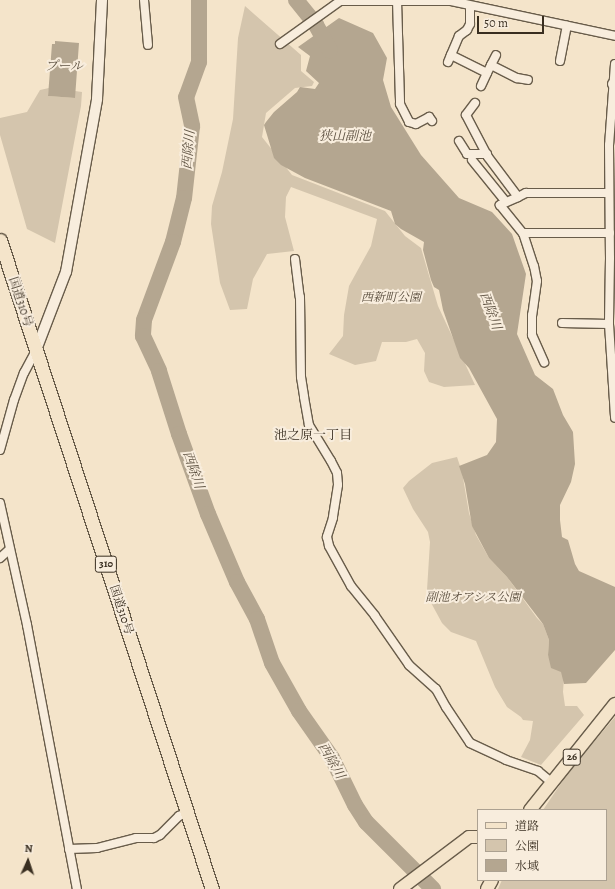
<!DOCTYPE html>
<html>
<head>
<meta charset="utf-8">
<style>
  body { margin:0 }
  #map { position:relative; width:615px; height:889px; overflow:hidden; background:#f4e4ca; font-family:Alegreya,"Noto Serif JP",serif }
  div>[style] { position:absolute }
  .green>* { inset:0; background:#d4c5ad }
  .water>* { inset:0; background:#b4a690 }
  .river>* { height:16px; margin:-8px; padding:0 8px; transform-origin:8px; border-radius:8px; background:#b4a690 }
  .roads { filter:drop-shadow(1px 0 #685c4a) drop-shadow(-1px 0 #685c4a) drop-shadow(0 1px #685c4a) drop-shadow(0 -1px #685c4a) }
  .minor>* { height:8px; margin:-4px; padding:0 4px; transform-origin:4px; border-radius:4px; background:#f8eddd }
  .tertiary>* { height:10px; margin:-5px; padding:0 5px; transform-origin:5px; border-radius:5px; background:#f8eddd }
  .primary>* { height:12px; margin:-6px; padding:0 6px; transform-origin:6px; border-radius:6px; background:#f4e4ca }
  .trunk>* { height:13px; margin:-6.5px; padding:0 6.5px; transform-origin:6.5px; border-radius:6.5px; background:#f4e4ca }
  span { translate:-50% -50%; white-space:nowrap; text-align:center; line-height:1.15; -webkit-text-stroke:4px #f8eddd; paint-order:stroke }
  .shield-label span { padding:1px 3px; background:#f8eddd; border:1px solid; border-radius:3px; -webkit-text-stroke-width:0 }
  .shield-label { font-size:11px; color:#392e20; font-weight:700 }
  .park-label { font-size:12px; color:#584c3c; font-style:italic }
  .street-label { font-size:12px; color:#392e20 }
  .water-label { font-size:13px; color:#5e5242; font-style:italic }
  .neighbourhood-label { font-size:13px; color:#392e20 }
  .legend { position:absolute; left:477px; top:809px; width:130px; height:72px; box-sizing:border-box; background:#f8eddd; border:1px solid #aca191; margin:0; padding:5px 7px; list-style:none; font-size:12px; color:#392e20 }
  .legend li { display:flex; align-items:center; gap:8px; height:20px }
  .legend b { width:20px; border:1px solid #aca191 }
  .north { position:absolute; left:8px; top:841px; width:40px; height:40px; -webkit-text-stroke:3px #f8eddd; paint-order:stroke; rotate:3deg; font-size:11px; font-weight:700; line-height:16px; text-align:center; color:#392e20 }
  .north::after { content:''; display:block; margin:auto; width:14px; height:18px; background:#392e20; clip-path:polygon(50% 0,100% 100%,50% 72%,0 100%) }
  .scale { position:absolute; left:477px; top:16px; width:67px; height:18px; box-sizing:border-box; border:2px solid #392e20; border-top:0; padding-left:5px; font-size:12px; line-height:14px; white-space:nowrap; color:#392e20; -webkit-text-stroke:3px #f8eddd; paint-order:stroke }
</style>
</head>
<body>
<div id="map">
  <div class="green">
    <i style="clip-path:polygon(245px 6px,301px 55px,301px 71px,314px 82px,312px 86px,295px 88px,266px 113px,262px 137px,292px 175px,385px 211px,405px 236px,421px 248px,438px 306px,475px 385px,444px 387px,429px 382px,424px 371px,425px 353px,417px 339px,406px 342px,382px 342px,376px 361px,355px 365px,329px 354px,343px 336px,344px 315px,349px 286px,371px 246px,377px 219px,291px 187px,286px 197px,285px 217px,294px 251px,267px 254px,253px 279px,247px 309px,230px 310px,220px 283px,211px 224px,212px 206px,222px 172px,233px 119px,238px 38px)"></i>
    <i style="clip-path:polygon(49px 88px,48px 96px,75px 98px,75px 91px,82px 92px,81px 106px,55px 243px,27px 229px,0 135px,0 118px,27px 112px,40px 90px)"></i>
    <i style="clip-path:polygon(457px 457px,462px 472px,469px 513px,476px 535px,489px 558px,507px 577px,537px 618px,543px 624px,549px 640px,548px 655px,554px 667px,562px 672px,564px 677px,563px 692px,565px 706px,577px 706px,584px 715px,541px 765px,521px 757px,530px 740px,533px 721px,523px 720px,521px 717px,507px 707px,495px 687px,476px 641px,451px 632px,442px 623px,429px 599px,427px 590px,430px 542px,428px 532px,413px 509px,403px 488px,409px 481px,432px 463px)"></i>
    <i style="clip-path:polygon(615px 717px,615px 889px,498px 889px,502px 880px,606px 880px,606px 810px,543px 810px,570px 770px)"></i>
  </div>
  <div class="water">
    <i style="clip-path:polygon(339px 18px,373px 33px,387px 58px,383px 80px,391px 107px,421px 155px,459px 198px,492px 212px,512px 234px,526px 274px,517px 334px,535px 375px,553px 389px,563px 415px,573px 432px,575px 464px,571px 482px,560px 505px,560px 520px,562px 537px,568px 540px,575px 564px,579px 571px,615px 587px,615px 650px,586px 683px,564px 684px,561px 672px,551px 668px,548px 655px,549px 640px,543px 624px,507px 577px,489px 558px,472px 526px,465px 484px,459px 466px,487px 455px,496px 442px,497px 419px,469px 368px,460px 358px,443px 310px,439px 290px,434px 287px,431px 280px,423px 250px,424px 242px,401px 229px,395px 224px,391px 211px,305px 178px,281px 165px,274px 158px,264px 125px,266px 122px,274px 112px,297px 92px,300px 87px,315px 89px,319px 83px,306px 71px,310px 56px,298px 47px)"></i>
    <i style="clip-path:polygon(55px 41px,79px 43px,75px 98px,48px 96px,52px 44px,55px 44px)"></i>
  </div>
  <div class="river">
    <i style="left:199px;top:0;width:62px;rotate:90deg"></i>
    <i style="left:199px;top:62px;width:37px;rotate:110deg"></i>
    <i style="left:186px;top:97px;width:30px;rotate:78deg"></i>
    <i style="left:192px;top:126px;width:72px;rotate:96.3deg"></i>
    <i style="left:184px;top:198px;width:45px;rotate:104deg"></i>
    <i style="left:173px;top:242px;width:83px;rotate:110.4deg"></i>
    <i style="left:144px;top:320px;width:16px;rotate:94deg"></i>
    <i style="left:143px;top:336px;width:38px;rotate:65deg"></i>
    <i style="left:159px;top:371px;width:66px;rotate:72.4deg"></i>
    <i style="left:179px;top:434px;width:85px;rotate:70.1deg"></i>
    <i style="left:208px;top:514px;width:74px;rotate:66.9deg"></i>
    <i style="left:237px;top:582px;width:42px;rotate:61.6deg"></i>
    <i style="left:257px;top:619px;width:46px;rotate:71.2deg"></i>
    <i style="left:272px;top:663px;width:55px;rotate:60.6deg"></i>
    <i style="left:299px;top:711px;width:57px;rotate:54.9deg"></i>
    <i style="left:332px;top:758px;width:52px;rotate:63.9deg"></i>
    <i style="left:355px;top:805px;width:20px;rotate:57deg"></i>
    <i style="left:366px;top:822px;width:95px;rotate:45deg"></i>
    <i style="left:296px;top:0;width:32px;rotate:51deg"></i>
    <i style="left:316px;top:25px;width:29px;rotate:61deg"></i>
  </div>
  <div class="roads">
    <div class="minor">
      <i style="left:144px;top:0;width:45px;rotate:84.9deg"></i>
      <i style="left:397px;top:0;width:104px;rotate:88.3deg"></i>
      <i style="left:400px;top:104px;width:20px;rotate:63deg"></i>
      <i style="left:409px;top:122px;width:7px;rotate:16deg"></i>
      <i style="left:416px;top:124px;width:15px;rotate:-28deg"></i>
      <i style="left:429px;top:117px;width:5px;rotate:53deg"></i>
      <i style="left:470px;top:6px;width:18px;rotate:90deg"></i>
      <i style="left:470px;top:24px;width:7px;rotate:117deg"></i>
      <i style="left:467px;top:30px;width:10px;rotate:143deg"></i>
      <i style="left:459px;top:36px;width:21px;rotate:113deg"></i>
      <i style="left:451px;top:55px;width:40px;rotate:26.6deg"></i>
      <i style="left:487px;top:73px;width:9px;rotate:-63deg"></i>
      <i style="left:491px;top:65px;width:29px;rotate:27deg"></i>
      <i style="left:517px;top:78px;width:11px;rotate:10deg"></i>
      <i style="left:280px;top:44px;width:74px;rotate:-35.6deg"></i>
      <i style="left:340px;top:1px;width:111px"></i>
      <i style="left:451px;top:1px;width:168px;rotate:12deg"></i>
      <i style="left:560px;top:61px;width:36px;rotate:-79deg"></i>
      <i style="left:448px;top:62px;width:8px;rotate:-67deg"></i>
      <i style="left:615px;top:64px;width:81px;rotate:94.2deg"></i>
      <i style="left:609px;top:145px;width:113px;rotate:89.5deg"></i>
      <i style="left:610px;top:258px;width:66px;rotate:90.9deg"></i>
      <i style="left:609px;top:324px;width:94px;rotate:86.3deg"></i>
      <i style="left:491px;top:65px;width:11px;rotate:-63deg"></i>
      <i style="left:481px;top:86px;width:14px;rotate:-65deg"></i>
      <i style="left:475px;top:103px;width:15px;rotate:127deg"></i>
      <i style="left:466px;top:115px;width:47px;rotate:62.4deg"></i>
      <i style="left:488px;top:157px;width:50px;rotate:53.1deg"></i>
      <i style="left:518px;top:197px;width:9px;rotate:-27deg"></i>
      <i style="left:526px;top:193px;width:83px"></i>
      <i style="left:459px;top:141px;width:15px;rotate:58deg"></i>
      <i style="left:467px;top:154px;width:20px"></i>
      <i style="left:472px;top:160px;width:54px;rotate:51deg"></i>
      <i style="left:518px;top:197px;width:20px;rotate:156deg"></i>
      <i style="left:500px;top:205px;width:36px;rotate:51deg"></i>
      <i style="left:523px;top:233px;width:35px;rotate:72deg"></i>
      <i style="left:534px;top:266px;width:15px;rotate:79deg"></i>
      <i style="left:537px;top:281px;width:34px;rotate:98deg"></i>
      <i style="left:532px;top:315px;width:20px;rotate:90deg"></i>
      <i style="left:532px;top:335px;width:30px;rotate:66deg"></i>
      <i style="left:523px;top:233px;width:87px"></i>
      <i style="left:295px;top:259px;width:38px;rotate:83deg"></i>
      <i style="left:300px;top:297px;width:80px;rotate:89.3deg"></i>
      <i style="left:301px;top:377px;width:20px;rotate:81deg"></i>
      <i style="left:304px;top:397px;width:28px;rotate:80deg"></i>
      <i style="left:309px;top:425px;width:42px;rotate:58.6deg"></i>
      <i style="left:331px;top:461px;width:13px;rotate:63deg"></i>
      <i style="left:337px;top:473px;width:12px;rotate:85deg"></i>
      <i style="left:338px;top:485px;width:33px;rotate:99deg"></i>
      <i style="left:333px;top:518px;width:20px;rotate:108deg"></i>
      <i style="left:327px;top:537px;width:9px;rotate:77deg"></i>
      <i style="left:329px;top:546px;width:46px;rotate:61.2deg"></i>
      <i style="left:351px;top:586px;width:38px;rotate:51deg"></i>
      <i style="left:375px;top:616px;width:60px;rotate:55.2deg"></i>
      <i style="left:409px;top:665px;width:36px;rotate:42deg"></i>
      <i style="left:436px;top:689px;width:21px;rotate:61deg"></i>
      <i style="left:446px;top:707px;width:43px;rotate:56.3deg"></i>
      <i style="left:470px;top:743px;width:40px;rotate:25deg"></i>
      <i style="left:506px;top:760px;width:34px;rotate:19deg"></i>
      <i style="left:538px;top:771px;width:17px;rotate:40deg"></i>
      <i style="left:562px;top:323px;width:47px;rotate:1.2deg"></i>
      <i style="left:0;top:450px;width:52px;rotate:-74.4deg"></i>
      <i style="left:14px;top:400px;width:29px;rotate:-70deg"></i>
      <i style="left:24px;top:373px;width:26px;rotate:-62deg"></i>
      <i style="left:0;top:503px;width:125px;rotate:77.5deg"></i>
      <i style="left:27px;top:625px;width:269px;rotate:79.3deg"></i>
      <i style="left:0;top:558px;width:13px;rotate:-42deg"></i>
      <i style="left:69px;top:849px;width:28px;rotate:-2deg"></i>
      <i style="left:97px;top:848px;width:40px;rotate:-14.4deg"></i>
      <i style="left:136px;top:838px;width:18px"></i>
      <i style="left:154px;top:838px;width:7px;rotate:-27deg"></i>
      <i style="left:160px;top:835px;width:27px;rotate:-45deg"></i>
      <i style="left:179px;top:816px;width:8px;rotate:-23deg"></i>
    </div>
    <div class="tertiary">
      <i style="left:613px;top:84px;width:2px"></i>
      <i style="left:36px;top:350px;width:84px;rotate:-69deg"></i>
      <i style="left:66px;top:272px;width:176px;rotate:-79.8deg"></i>
      <i style="left:97px;top:99px;width:99px;rotate:-87.1deg"></i>
    </div>
    <div class="primary">
      <i style="left:530px;top:810px;width:136px;rotate:-51.3deg"></i>
      <i style="left:400px;top:889px;width:86px;rotate:-37deg"></i>
      <i style="left:469px;top:837px;width:9px"></i>
      <i style="left:487px;top:889px;width:10px;rotate:-61deg"></i>
    </div>
    <div class="trunk">
      <i style="left:0;top:240px;width:683px;rotate:71.91deg"></i>
    </div>
  </div>
  <div class="shield-label">
    <span style="left:106px;top:564px">310</span>
    <span style="left:572px;top:757px">26</span>
  </div>
  <div class="park-label">
    <span style="left:391px;top:298px">西新町公園</span>
    <span style="left:473px;top:598px">副池オアシス公園</span>
  </div>
  <div class="street-label">
    <span style="left:20px;top:302px;rotate:72deg">国道310号</span>
    <span style="left:121px;top:610px;rotate:72deg">国道310号</span>
  </div>
  <div class="water-label">
    <span style="left:64px;top:66px">プール</span>
    <span style="left:345px;top:136px">狭山副池</span>
    <span style="left:189px;top:150px;rotate:-85deg">西除川</span>
    <span style="left:490px;top:311px;rotate:70deg">西除川</span>
    <span style="left:193px;top:470px;rotate:71deg">西除川</span>
    <span style="left:331px;top:761px;rotate:60deg">西除川</span>
  </div>
  <div class="neighbourhood-label">
    <span style="left:313px;top:435px">池之原一丁目</span>
  </div>
  <ul class="legend">
  <li><b style="height:5px;background:#f4e4ca"></b>道路</li>
  <li><b style="height:11px;background:#d4c5ad"></b>公園</li>
  <li><b style="height:11px;background:#b4a690"></b>水域</li>
  </ul>
  <div class="north">N</div>
  <div class="scale">50 m</div>
</div>
</body>
</html>
